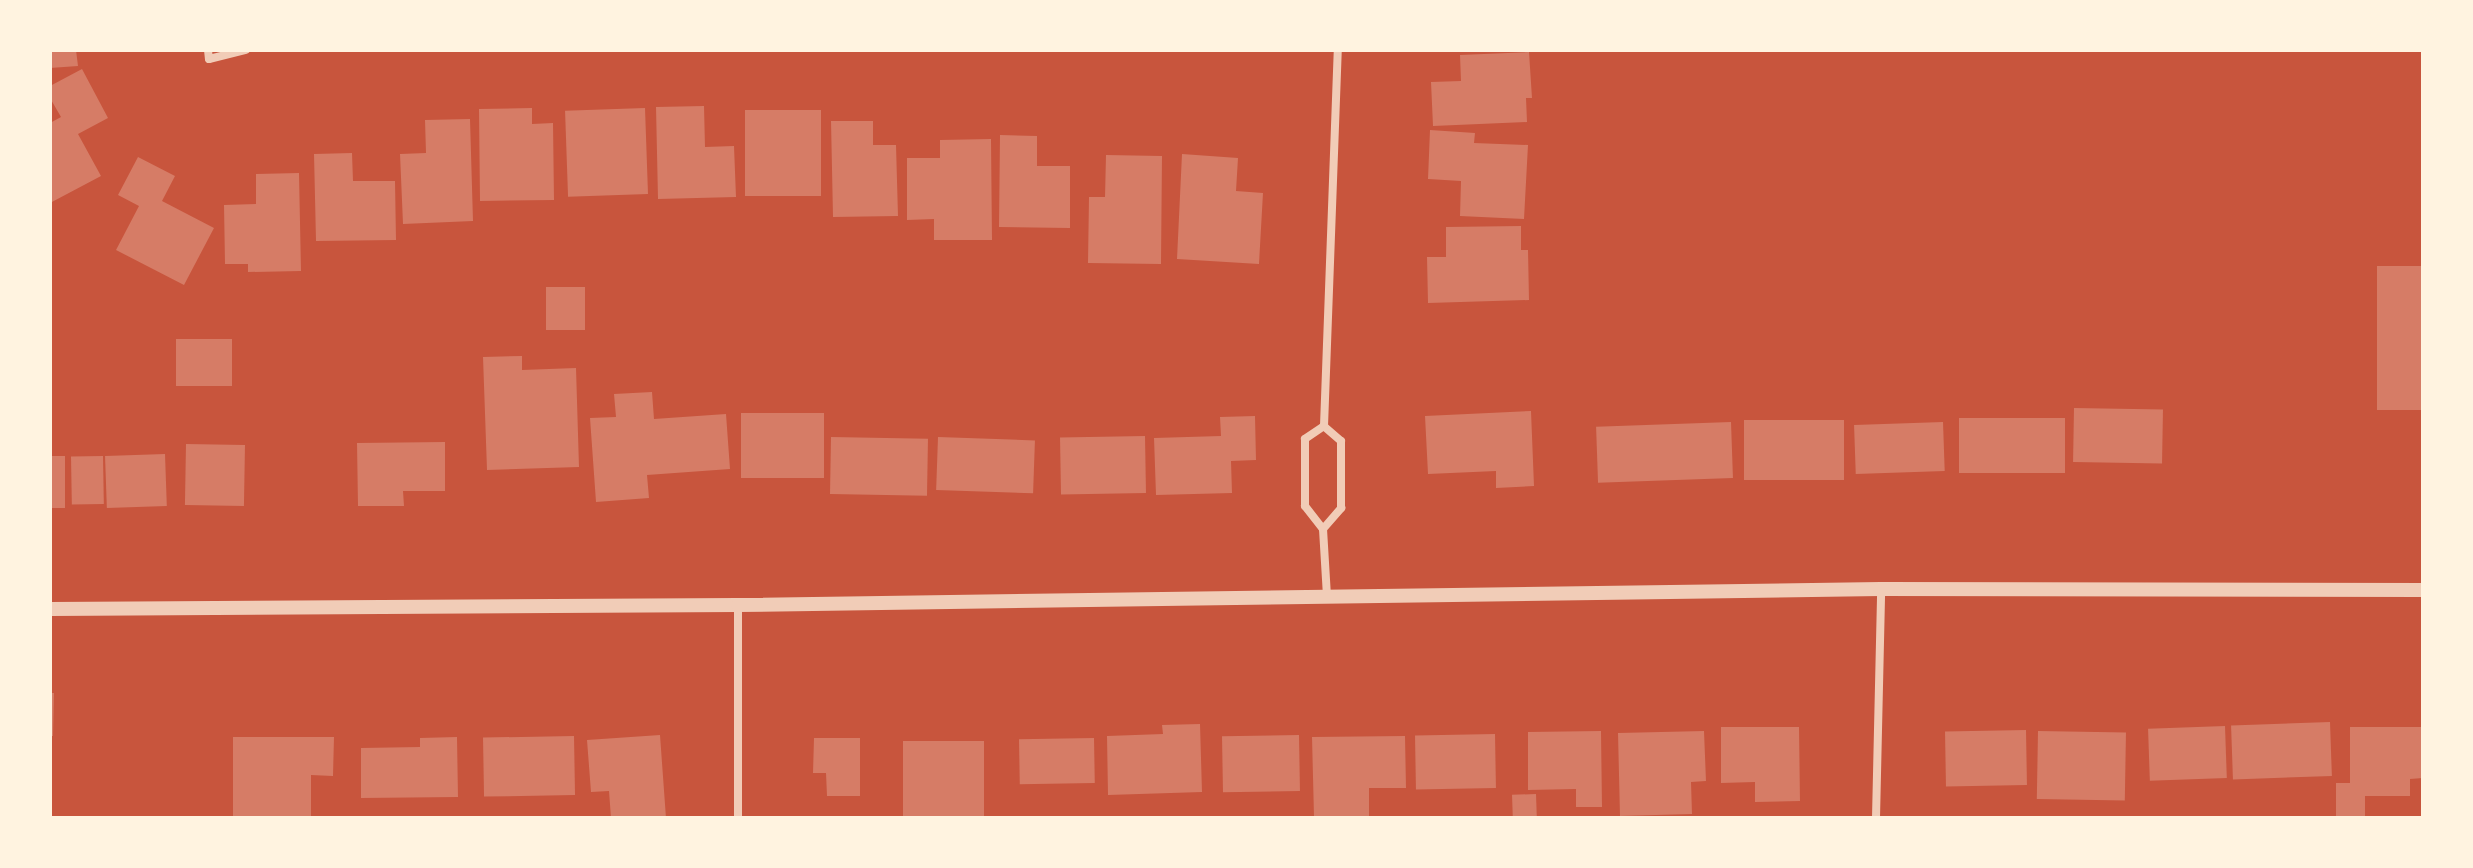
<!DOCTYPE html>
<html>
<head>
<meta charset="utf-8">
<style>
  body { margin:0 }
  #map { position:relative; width:2473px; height:868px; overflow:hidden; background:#c8553d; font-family:"IBM Plex Serif",serif }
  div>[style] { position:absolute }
  .building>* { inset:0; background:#d67c66; transform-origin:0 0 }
  .minor>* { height:8px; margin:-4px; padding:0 4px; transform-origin:4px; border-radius:4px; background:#f1ccb7 }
  .tertiary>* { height:14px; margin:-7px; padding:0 7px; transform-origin:7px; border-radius:7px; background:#f1ccb7 }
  span { translate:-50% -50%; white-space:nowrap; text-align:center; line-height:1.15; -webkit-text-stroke:8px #fff3e0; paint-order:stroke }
  .frame { position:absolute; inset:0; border:52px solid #fff3e0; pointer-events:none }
</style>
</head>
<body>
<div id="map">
  <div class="building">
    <i style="clip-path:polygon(50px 50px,76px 50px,78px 66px,50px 68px)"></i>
    <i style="clip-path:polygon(1529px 52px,1532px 98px,1526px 98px,1527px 122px,1433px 126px,1431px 82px,1461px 81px,1460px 55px)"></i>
    <i style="clip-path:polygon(82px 69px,108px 118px,78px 134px,101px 176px,50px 203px,50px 123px,61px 117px,50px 98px,50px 86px)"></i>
    <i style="clip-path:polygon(704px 106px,705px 147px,734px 146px,736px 197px,658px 199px,656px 107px)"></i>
    <i style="clip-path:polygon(532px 108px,532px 124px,553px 123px,554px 200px,480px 201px,479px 109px)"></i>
    <i style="left:645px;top:108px;width:86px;height:80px;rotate:88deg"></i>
    <i style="left:745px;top:110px;width:76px;height:86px"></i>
    <i style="clip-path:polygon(470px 119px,473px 221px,403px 224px,400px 154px,426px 153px,425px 120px)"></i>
    <i style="clip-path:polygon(831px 121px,873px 121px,873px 145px,896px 145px,898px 216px,833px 217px)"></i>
    <i style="clip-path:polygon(1430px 130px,1475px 133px,1474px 143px,1528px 145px,1524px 219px,1460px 216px,1461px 181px,1428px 179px)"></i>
    <i style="clip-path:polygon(1000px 135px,1037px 136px,1037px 166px,1070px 166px,1070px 228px,999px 227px)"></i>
    <i style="clip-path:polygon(991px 139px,992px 240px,934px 240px,934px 219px,907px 220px,907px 158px,940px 158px,940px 140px)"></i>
    <i style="clip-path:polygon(352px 153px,353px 181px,395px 181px,396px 240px,316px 241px,314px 154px)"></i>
    <i style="clip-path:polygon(1182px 154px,1238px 158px,1236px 191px,1263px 193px,1259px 264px,1177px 259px)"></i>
    <i style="clip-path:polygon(1106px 155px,1162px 156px,1161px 264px,1088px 263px,1089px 197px,1105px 197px)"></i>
    <i style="clip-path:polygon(138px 157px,175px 176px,162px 201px,214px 228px,184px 285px,116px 250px,139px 206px,118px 195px)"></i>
    <i style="clip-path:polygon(299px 173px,301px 271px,248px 272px,248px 264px,225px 264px,224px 205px,256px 204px,256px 174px)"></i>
    <i style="clip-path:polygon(1521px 226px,1521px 250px,1528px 250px,1529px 300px,1428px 303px,1427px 257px,1446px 257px,1446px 227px)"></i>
    <i style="left:2377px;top:266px;width:46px;height:144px"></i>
    <i style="left:546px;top:287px;width:39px;height:43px"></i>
    <i style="left:176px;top:339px;width:56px;height:47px"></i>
    <i style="clip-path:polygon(522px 356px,522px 370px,576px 368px,579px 467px,487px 470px,483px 357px)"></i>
    <i style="clip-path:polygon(652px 392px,654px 419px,726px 414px,730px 469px,647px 475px,649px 498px,596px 502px,590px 418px,616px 417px,614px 394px)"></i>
    <i style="left:2074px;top:408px;width:89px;height:54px;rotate:1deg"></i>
    <i style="clip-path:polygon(1531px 411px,1534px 486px,1496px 488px,1496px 471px,1428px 474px,1425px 416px)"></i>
    <i style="left:741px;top:413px;width:83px;height:65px"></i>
    <i style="clip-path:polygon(1255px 416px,1256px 460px,1231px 461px,1232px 493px,1156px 495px,1154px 438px,1221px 436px,1220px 417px)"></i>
    <i style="left:1959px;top:418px;width:106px;height:55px"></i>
    <i style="left:1744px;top:420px;width:100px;height:60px"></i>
    <i style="left:1731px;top:422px;width:56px;height:135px;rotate:88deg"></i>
    <i style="left:1943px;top:422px;width:49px;height:89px;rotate:88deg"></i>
    <i style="left:1145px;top:436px;width:57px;height:85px;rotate:89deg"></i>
    <i style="left:831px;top:437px;width:97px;height:57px;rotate:1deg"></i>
    <i style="left:938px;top:437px;width:97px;height:53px;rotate:2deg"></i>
    <i style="clip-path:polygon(445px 442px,445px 491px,403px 491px,404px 506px,358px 506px,357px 443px)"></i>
    <i style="left:186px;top:444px;width:59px;height:61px;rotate:1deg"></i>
    <i style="left:165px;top:454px;width:52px;height:60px;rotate:88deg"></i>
    <i style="left:50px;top:456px;width:15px;height:52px"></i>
    <i style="left:103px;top:456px;width:48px;height:32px;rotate:89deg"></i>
    <i style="clip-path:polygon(50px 693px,54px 693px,53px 736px,50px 736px)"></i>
    <i style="left:2330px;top:722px;width:54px;height:99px;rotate:88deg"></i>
    <i style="clip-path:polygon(1200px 724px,1202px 792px,1108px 795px,1107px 736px,1163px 734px,1162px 725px)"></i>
    <i style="left:2225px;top:726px;width:52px;height:77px;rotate:88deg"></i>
    <i style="clip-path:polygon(1721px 727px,1799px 727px,1800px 801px,1755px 802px,1755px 782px,1721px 783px)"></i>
    <i style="clip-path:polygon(2350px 727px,2423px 727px,2423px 778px,2410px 779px,2410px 796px,2365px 796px,2365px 818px,2336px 818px,2336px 783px,2350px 783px)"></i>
    <i style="left:2026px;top:730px;width:55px;height:81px;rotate:89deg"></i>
    <i style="clip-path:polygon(1601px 731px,1602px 807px,1576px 807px,1576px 789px,1528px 790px,1528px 732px)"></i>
    <i style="clip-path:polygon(1704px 731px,1706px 781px,1691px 782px,1692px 814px,1620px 816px,1618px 733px)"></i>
    <i style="left:2038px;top:731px;width:88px;height:68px;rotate:1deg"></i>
    <i style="left:1495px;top:734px;width:54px;height:80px;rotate:89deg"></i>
    <i style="clip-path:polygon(660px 735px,666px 818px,611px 818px,609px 791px,591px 792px,587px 740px)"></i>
    <i style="left:1299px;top:735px;width:56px;height:77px;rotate:89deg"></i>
    <i style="left:574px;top:736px;width:59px;height:91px;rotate:89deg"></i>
    <i style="clip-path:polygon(1405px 736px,1406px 788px,1369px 788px,1369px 816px,1314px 817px,1312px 737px)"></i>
    <i style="clip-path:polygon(233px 737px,334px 737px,333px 776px,311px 775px,311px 818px,233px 818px)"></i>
    <i style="clip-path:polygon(457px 737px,458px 797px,361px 798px,361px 748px,420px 747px,420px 738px)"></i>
    <i style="clip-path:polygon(814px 738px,860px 738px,860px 796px,827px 796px,826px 773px,813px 773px)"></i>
    <i style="left:1094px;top:738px;width:45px;height:75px;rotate:89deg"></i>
    <i style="left:903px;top:741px;width:81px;height:77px"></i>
    <i style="left:1536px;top:794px;width:24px;height:24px;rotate:88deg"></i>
  </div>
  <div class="minor">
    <i style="left:208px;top:50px;width:9px;rotate:84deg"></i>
    <i style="left:209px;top:59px;width:38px;rotate:-14deg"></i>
    <i style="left:1324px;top:426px;width:376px;rotate:-87.9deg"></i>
    <i style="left:1324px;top:426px;width:23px;rotate:146deg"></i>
    <i style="left:1305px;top:439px;width:67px;rotate:90deg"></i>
    <i style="left:1305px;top:506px;width:29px;rotate:52deg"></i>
    <i style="left:1323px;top:529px;width:68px;rotate:86.6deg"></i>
    <i style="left:1323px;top:529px;width:28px;rotate:-49deg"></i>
    <i style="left:1341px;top:508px;width:67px;rotate:-90deg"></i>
    <i style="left:1341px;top:441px;width:23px;rotate:-139deg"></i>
    <i style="left:738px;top:818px;width:213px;rotate:-90deg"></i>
    <i style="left:1876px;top:818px;width:229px;rotate:-88.7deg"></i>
  </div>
  <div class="tertiary">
    <i style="left:50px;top:609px;width:688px;rotate:-0.33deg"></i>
    <i style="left:738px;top:605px;width:1143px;rotate:-0.8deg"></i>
    <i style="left:1881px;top:589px;width:542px;rotate:0.11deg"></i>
  </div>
  <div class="frame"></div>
</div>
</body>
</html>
